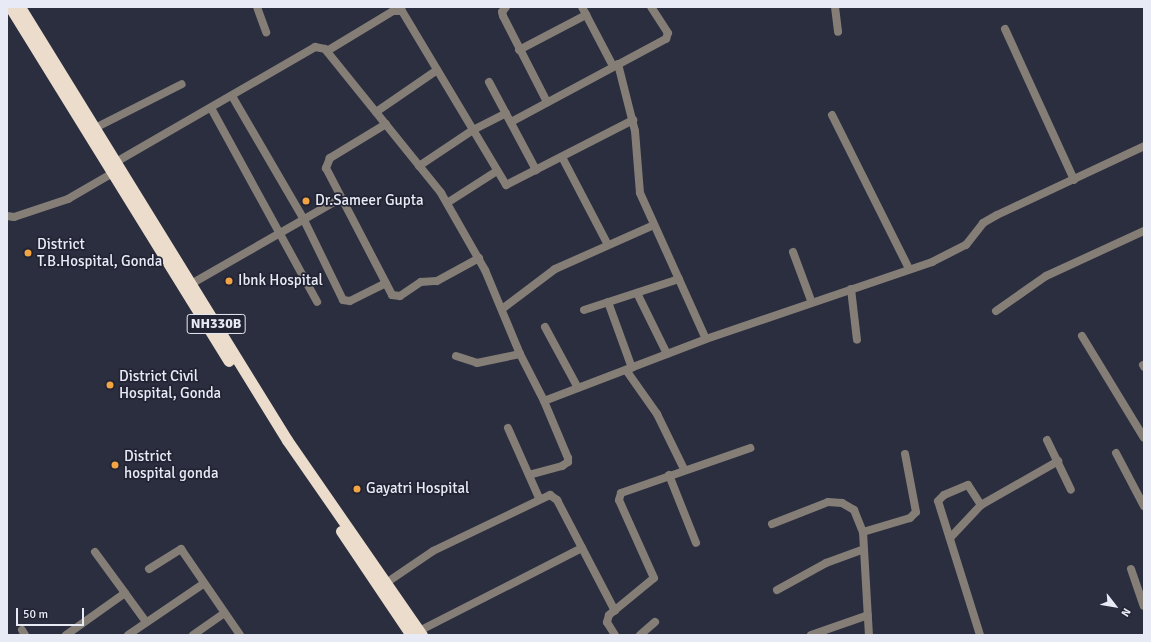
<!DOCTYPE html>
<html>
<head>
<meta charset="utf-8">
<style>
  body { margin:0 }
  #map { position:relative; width:1151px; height:642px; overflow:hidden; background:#2b2e3f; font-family:Signika,sans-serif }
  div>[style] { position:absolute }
  .minor>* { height:8px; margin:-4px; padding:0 4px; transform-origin:4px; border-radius:4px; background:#857e77 }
  .trunk>* { height:11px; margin:-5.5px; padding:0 5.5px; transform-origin:5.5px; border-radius:5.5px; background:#ebdccc }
  .dots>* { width:11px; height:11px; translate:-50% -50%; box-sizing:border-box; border:2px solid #222434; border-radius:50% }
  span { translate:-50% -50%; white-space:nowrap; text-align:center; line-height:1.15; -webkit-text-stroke:3.5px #222434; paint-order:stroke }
  .shield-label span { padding:1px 3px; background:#222434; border:1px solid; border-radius:3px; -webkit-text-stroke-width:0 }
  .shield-label { font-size:14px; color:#e8ebf6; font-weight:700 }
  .poi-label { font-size:15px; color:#e8ebf6 }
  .left { translate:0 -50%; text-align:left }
  .frame { position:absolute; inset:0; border:8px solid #e8ebf6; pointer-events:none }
  .north { position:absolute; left:1095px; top:586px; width:40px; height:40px; -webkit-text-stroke:3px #222434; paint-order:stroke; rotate:121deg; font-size:11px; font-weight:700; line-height:16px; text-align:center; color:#e8ebf6 }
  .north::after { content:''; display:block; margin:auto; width:14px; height:18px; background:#e8ebf6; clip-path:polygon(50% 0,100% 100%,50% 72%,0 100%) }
  .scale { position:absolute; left:16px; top:608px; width:68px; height:18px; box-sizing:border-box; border:2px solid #e8ebf6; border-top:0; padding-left:5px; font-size:12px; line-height:14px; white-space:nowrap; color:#e8ebf6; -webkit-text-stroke:3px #222434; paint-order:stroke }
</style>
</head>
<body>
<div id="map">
  <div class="minor">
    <i style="left:257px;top:7px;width:27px;rotate:70deg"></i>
    <i style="left:506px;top:7px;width:6px;rotate:129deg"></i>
    <i style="left:502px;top:12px;width:4px;rotate:76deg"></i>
    <i style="left:503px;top:16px;width:97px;rotate:62.9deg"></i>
    <i style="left:582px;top:7px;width:67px;rotate:62.3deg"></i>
    <i style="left:835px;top:7px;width:25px;rotate:83deg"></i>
    <i style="left:1005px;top:29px;width:166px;rotate:65.4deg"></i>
    <i style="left:519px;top:50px;width:76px;rotate:-27.6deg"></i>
    <i style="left:327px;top:51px;width:77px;rotate:-31.2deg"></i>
    <i style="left:393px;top:11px;width:9px"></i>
    <i style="left:402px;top:11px;width:203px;rotate:59.1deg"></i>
    <i style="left:506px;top:185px;width:143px;rotate:-27.1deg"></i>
    <i style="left:618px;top:64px;width:69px;rotate:75.8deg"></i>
    <i style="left:635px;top:131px;width:62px;rotate:85.4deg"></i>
    <i style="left:640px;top:193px;width:160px;rotate:65.7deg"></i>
    <i style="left:489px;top:82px;width:100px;rotate:61.9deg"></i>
    <i style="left:232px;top:96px;width:141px;rotate:59.8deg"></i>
    <i style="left:303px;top:218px;width:91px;rotate:64deg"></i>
    <i style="left:343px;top:300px;width:7px;rotate:8deg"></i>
    <i style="left:350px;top:301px;width:40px;rotate:-26.6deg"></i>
    <i style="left:211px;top:108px;width:221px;rotate:61.3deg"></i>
    <i style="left:376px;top:112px;width:74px;rotate:-34.5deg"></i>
    <i style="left:832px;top:115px;width:172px;rotate:63.4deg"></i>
    <i style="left:511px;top:122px;width:176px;rotate:-28.2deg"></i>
    <i style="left:666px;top:39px;width:6px;rotate:-72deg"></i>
    <i style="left:668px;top:33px;width:31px;rotate:-123deg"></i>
    <i style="left:386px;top:124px;width:66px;rotate:148.7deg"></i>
    <i style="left:330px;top:158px;width:11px;rotate:112deg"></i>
    <i style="left:326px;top:168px;width:143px;rotate:62.5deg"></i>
    <i style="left:392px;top:295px;width:8px;rotate:7deg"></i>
    <i style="left:400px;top:296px;width:25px;rotate:-34deg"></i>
    <i style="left:421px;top:282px;width:16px;rotate:-4deg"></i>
    <i style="left:437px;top:281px;width:48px;rotate:-28.7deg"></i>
    <i style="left:95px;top:128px;width:97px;rotate:-26.8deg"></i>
    <i style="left:562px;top:157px;width:99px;rotate:62.4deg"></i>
    <i style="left:116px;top:162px;width:230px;rotate:-30deg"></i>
    <i style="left:315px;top:47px;width:10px;rotate:11deg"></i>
    <i style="left:325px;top:49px;width:185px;rotate:51.1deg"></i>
    <i style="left:441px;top:193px;width:89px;rotate:60.3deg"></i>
    <i style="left:485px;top:270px;width:91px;rotate:67.4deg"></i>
    <i style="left:520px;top:354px;width:53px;rotate:62.9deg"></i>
    <i style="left:544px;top:401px;width:62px;rotate:67.2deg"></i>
    <i style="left:568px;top:458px;width:4px;rotate:90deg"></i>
    <i style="left:568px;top:462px;width:7px;rotate:146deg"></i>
    <i style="left:562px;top:466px;width:34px;rotate:165deg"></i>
    <i style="left:419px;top:166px;width:65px;rotate:-33.7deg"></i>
    <i style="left:473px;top:130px;width:37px;rotate:-27deg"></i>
    <i style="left:447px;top:203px;width:59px;rotate:-32.6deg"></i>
    <i style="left:7px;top:216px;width:7px;rotate:8deg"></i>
    <i style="left:14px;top:217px;width:57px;rotate:-18.4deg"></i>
    <i style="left:68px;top:199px;width:50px;rotate:-30.2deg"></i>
    <i style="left:793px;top:252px;width:54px;rotate:69.6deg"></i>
    <i style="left:191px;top:284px;width:173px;rotate:-29.8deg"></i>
    <i style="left:851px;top:289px;width:51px;rotate:83.3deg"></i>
    <i style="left:637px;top:293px;width:68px;rotate:63.8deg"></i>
    <i style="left:608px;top:302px;width:70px;rotate:70deg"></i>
    <i style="left:502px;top:309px;width:66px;rotate:-37deg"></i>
    <i style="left:555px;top:269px;width:108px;rotate:-24deg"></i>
    <i style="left:584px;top:310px;width:100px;rotate:-18.1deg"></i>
    <i style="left:996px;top:311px;width:61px;rotate:-35deg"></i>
    <i style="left:1046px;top:276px;width:108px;rotate:-24.7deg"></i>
    <i style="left:545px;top:327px;width:69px;rotate:61.6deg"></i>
    <i style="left:1082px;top:336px;width:119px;rotate:58.7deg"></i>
    <i style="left:456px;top:356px;width:22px;rotate:18deg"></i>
    <i style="left:477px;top:363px;width:44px;rotate:-11.8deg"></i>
    <i style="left:1143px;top:365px;width:2px;rotate:63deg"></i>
    <i style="left:626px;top:370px;width:54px;rotate:54.8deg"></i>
    <i style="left:657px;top:414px;width:61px;rotate:63.9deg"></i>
    <i style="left:544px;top:401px;width:173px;rotate:-20.9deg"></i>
    <i style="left:706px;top:339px;width:239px;rotate:-18.8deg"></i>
    <i style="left:932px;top:262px;width:38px;rotate:-27deg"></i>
    <i style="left:966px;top:245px;width:28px;rotate:-52deg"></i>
    <i style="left:983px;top:223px;width:16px;rotate:-30deg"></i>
    <i style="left:997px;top:215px;width:162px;rotate:-25.1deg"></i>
    <i style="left:508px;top:428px;width:77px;rotate:66.1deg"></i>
    <i style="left:1047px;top:440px;width:55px;rotate:64.4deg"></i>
    <i style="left:1116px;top:453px;width:60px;rotate:62.2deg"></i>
    <i style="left:669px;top:475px;width:73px;rotate:68.3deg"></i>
    <i style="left:772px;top:524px;width:60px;rotate:-21.4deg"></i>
    <i style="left:828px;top:502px;width:14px;rotate:4deg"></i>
    <i style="left:842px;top:503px;width:14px;rotate:30deg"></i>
    <i style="left:854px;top:510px;width:24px;rotate:68deg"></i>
    <i style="left:863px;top:532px;width:103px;rotate:86.7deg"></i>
    <i style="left:863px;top:532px;width:49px;rotate:-16.6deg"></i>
    <i style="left:910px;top:518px;width:8px;rotate:-45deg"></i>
    <i style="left:916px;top:512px;width:59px;rotate:-100.7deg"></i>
    <i style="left:950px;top:538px;width:45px;rotate:-46.8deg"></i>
    <i style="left:981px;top:505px;width:89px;rotate:-29.7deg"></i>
    <i style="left:95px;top:552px;width:51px;rotate:53.8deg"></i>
    <i style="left:149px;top:569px;width:38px;rotate:-32deg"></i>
    <i style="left:181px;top:549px;width:104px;rotate:55.5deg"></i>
    <i style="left:1131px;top:569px;width:39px;rotate:71deg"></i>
    <i style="left:386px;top:583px;width:57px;rotate:-34.2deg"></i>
    <i style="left:433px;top:551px;width:130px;rotate:-25.6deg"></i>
    <i style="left:550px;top:495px;width:9px;rotate:36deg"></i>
    <i style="left:557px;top:500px;width:125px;rotate:62.4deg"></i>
    <i style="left:777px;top:590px;width:56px;rotate:-28.9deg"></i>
    <i style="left:826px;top:563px;width:40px;rotate:-20.2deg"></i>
    <i style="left:22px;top:630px;width:6px;rotate:59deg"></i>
    <i style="left:419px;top:631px;width:183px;rotate:-27deg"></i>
    <i style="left:66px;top:635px;width:72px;rotate:-35.4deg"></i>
    <i style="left:125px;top:593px;width:36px;rotate:54deg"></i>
    <i style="left:128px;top:635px;width:91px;rotate:-34.2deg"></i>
    <i style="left:193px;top:635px;width:38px;rotate:-35deg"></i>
    <i style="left:615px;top:635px;width:15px;rotate:-122deg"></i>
    <i style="left:607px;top:622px;width:7px;rotate:-74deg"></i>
    <i style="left:609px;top:615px;width:58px;rotate:-39.4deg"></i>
    <i style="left:654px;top:578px;width:85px;rotate:-114.2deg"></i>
    <i style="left:619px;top:500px;width:7px;rotate:-74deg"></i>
    <i style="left:621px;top:493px;width:137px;rotate:-19.2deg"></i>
    <i style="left:640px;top:635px;width:20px;rotate:-41deg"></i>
    <i style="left:811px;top:635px;width:60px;rotate:-19.3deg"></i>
    <i style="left:980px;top:635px;width:140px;rotate:-107.4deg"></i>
    <i style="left:938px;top:501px;width:8px;rotate:-45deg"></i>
    <i style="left:944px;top:495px;width:26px;rotate:-23deg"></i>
    <i style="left:968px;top:485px;width:24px;rotate:57deg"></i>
  </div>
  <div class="trunk">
    <i style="left:10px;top:7px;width:416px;rotate:58.3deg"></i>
    <i style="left:20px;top:7px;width:509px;rotate:58.34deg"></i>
    <i style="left:287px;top:440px;width:237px;rotate:55.3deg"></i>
    <i style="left:341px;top:531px;width:125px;rotate:56.1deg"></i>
  </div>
  <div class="dots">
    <i style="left:306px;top:201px;background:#f3a442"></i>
    <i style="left:28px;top:253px;background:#f3a442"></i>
    <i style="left:229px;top:281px;background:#f3a442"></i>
    <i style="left:110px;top:385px;background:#f3a442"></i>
    <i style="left:115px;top:465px;background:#f3a442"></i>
    <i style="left:357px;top:489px;background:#f3a442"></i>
  </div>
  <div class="shield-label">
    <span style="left:216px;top:324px">NH330B</span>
  </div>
  <div class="poi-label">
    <span class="left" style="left:315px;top:201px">Dr.Sameer Gupta</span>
    <span class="left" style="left:37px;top:253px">District<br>T.B.Hospital, Gonda</span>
    <span class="left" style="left:238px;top:281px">Ibnk Hospital</span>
    <span class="left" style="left:119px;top:385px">District Civil<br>Hospital, Gonda</span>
    <span class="left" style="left:124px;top:465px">District<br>hospital gonda</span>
    <span class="left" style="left:366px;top:489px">Gayatri Hospital</span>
  </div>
  <div class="frame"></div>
  <div class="north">N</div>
  <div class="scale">50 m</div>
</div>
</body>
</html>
